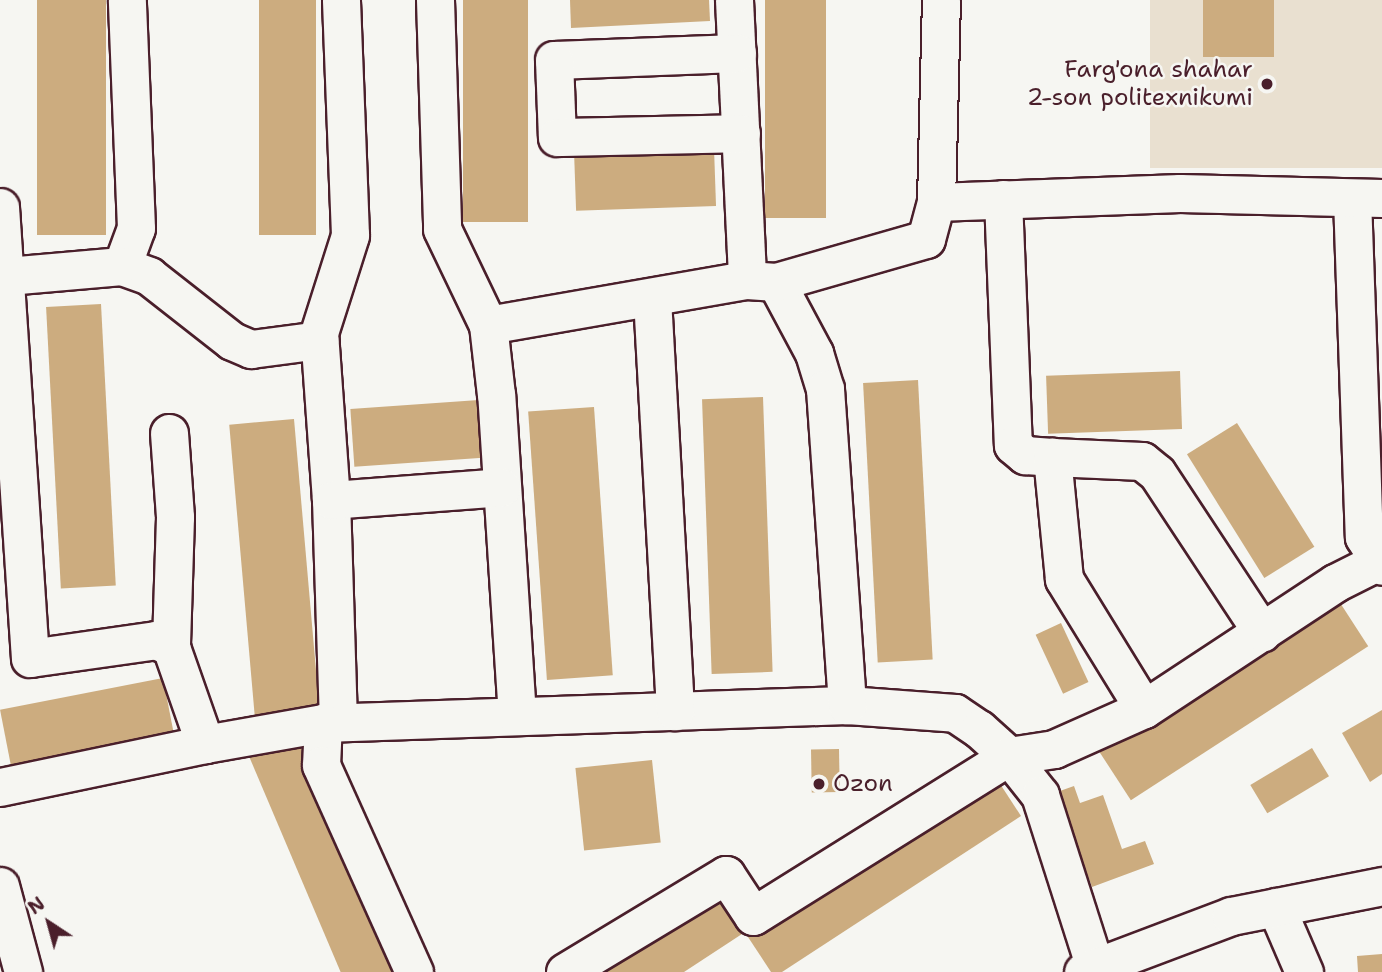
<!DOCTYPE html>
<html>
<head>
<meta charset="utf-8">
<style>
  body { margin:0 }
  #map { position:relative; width:1382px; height:972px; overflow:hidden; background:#f6f6f2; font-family:"Shantell Sans",sans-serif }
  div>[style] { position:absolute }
  .built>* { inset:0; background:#e9e0d0; transform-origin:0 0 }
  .building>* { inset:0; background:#ccac7f; transform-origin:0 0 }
  .roads { filter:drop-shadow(2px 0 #4a1f2b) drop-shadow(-2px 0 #4a1f2b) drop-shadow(0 2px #4a1f2b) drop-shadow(0 -2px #4a1f2b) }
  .minor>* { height:37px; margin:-18.5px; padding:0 18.5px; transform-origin:18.5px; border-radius:18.5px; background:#f6f6f2 }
  .dots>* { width:19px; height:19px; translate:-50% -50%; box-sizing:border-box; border:4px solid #f6f6f2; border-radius:50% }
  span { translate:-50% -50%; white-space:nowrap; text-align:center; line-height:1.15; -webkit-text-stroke:5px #f6f6f2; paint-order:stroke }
  .poi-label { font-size:24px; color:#4a1f2b }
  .right { translate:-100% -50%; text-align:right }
  .left { translate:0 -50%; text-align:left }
  .north { position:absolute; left:14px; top:888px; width:70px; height:70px; -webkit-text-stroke:5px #f6f6f2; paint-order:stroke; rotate:324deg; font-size:19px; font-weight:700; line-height:28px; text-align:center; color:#4a1f2b }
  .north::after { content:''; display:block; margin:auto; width:24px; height:32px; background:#4a1f2b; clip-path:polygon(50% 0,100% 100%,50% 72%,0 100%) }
</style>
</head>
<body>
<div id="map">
  <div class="built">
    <i style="left:1150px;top:0;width:232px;height:168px"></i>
  </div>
  <div class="building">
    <i style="left:37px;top:0;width:69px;height:235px"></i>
    <i style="left:259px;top:0;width:57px;height:235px"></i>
    <i style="left:463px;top:0;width:65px;height:222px"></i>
    <i style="clip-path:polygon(570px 0,709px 0,710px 21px,571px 28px)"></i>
    <i style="left:765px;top:0;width:61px;height:218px"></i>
    <i style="left:1203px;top:0;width:71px;height:57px"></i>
    <i style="left:714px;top:148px;width:58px;height:140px;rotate:88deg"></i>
    <i style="left:101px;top:304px;width:282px;height:55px;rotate:87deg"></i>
    <i style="left:1180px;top:371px;width:58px;height:134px;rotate:88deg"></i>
    <i style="left:918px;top:380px;width:280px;height:55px;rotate:87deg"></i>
    <i style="left:763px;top:397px;width:275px;height:61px;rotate:88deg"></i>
    <i style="left:493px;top:399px;width:58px;height:143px;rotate:86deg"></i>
    <i style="left:594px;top:407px;width:269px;height:66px;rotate:86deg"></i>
    <i style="left:294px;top:419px;width:297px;height:65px;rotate:85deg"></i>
    <i style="left:1237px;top:423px;width:146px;height:59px;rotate:58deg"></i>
    <i style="left:1335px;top:595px;width:61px;height:283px;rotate:57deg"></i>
    <i style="left:1061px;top:623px;width:65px;height:28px;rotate:65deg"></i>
    <i style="left:163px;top:678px;width:60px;height:166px;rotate:79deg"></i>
    <i style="clip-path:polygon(1382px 710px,1382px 774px,1370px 782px,1342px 733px)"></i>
    <i style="left:295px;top:734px;width:259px;height:51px;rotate:67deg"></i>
    <i style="left:1312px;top:748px;width:33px;height:72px;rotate:59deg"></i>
    <i style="left:839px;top:749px;width:43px;height:28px;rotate:89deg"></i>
    <i style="left:652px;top:760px;width:83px;height:77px;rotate:84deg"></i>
    <i style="clip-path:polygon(993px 773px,1021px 816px,782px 972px,771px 972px,746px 934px)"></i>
    <i style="clip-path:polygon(1074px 786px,1080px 803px,1103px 795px,1122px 849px,1145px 841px,1154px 864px,1092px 887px,1057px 792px)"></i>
    <i style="clip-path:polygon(714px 890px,742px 934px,684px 972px,588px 972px)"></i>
    <i style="clip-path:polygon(1382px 954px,1382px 972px,1358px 972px,1357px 956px)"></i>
  </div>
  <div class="roads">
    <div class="minor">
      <i style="left:435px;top:0;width:229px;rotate:88.2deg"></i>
      <i style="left:442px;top:229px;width:106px;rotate:64.4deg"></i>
      <i style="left:734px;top:0;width:280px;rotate:87.3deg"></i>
      <i style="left:737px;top:53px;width:183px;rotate:177.8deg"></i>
      <i style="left:554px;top:60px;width:77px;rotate:87.8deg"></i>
      <i style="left:557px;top:137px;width:184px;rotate:-1.2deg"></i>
      <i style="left:1352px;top:198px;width:339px;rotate:88deg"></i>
      <i style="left:1364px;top:537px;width:34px;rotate:58deg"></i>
      <i style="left:1003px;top:199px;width:246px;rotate:87.7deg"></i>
      <i style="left:1013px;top:445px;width:16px;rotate:40deg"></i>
      <i style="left:1025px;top:455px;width:27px;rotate:4deg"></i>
      <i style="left:936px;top:202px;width:202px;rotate:-88.6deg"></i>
      <i style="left:0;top:207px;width:452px;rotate:86.2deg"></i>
      <i style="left:30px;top:658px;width:127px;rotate:-8.1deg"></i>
      <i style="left:156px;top:640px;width:17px;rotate:25deg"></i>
      <i style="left:171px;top:647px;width:103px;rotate:70.7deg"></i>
      <i style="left:205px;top:744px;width:120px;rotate:-10.1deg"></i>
      <i style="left:323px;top:723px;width:524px;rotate:-1.97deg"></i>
      <i style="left:847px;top:705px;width:108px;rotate:4.2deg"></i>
      <i style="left:955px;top:713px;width:29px;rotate:34deg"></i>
      <i style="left:979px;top:729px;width:40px;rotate:42deg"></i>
      <i style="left:1009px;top:756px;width:50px;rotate:51.5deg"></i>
      <i style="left:1040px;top:795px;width:181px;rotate:72.3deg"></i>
      <i style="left:122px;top:266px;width:40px;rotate:-69.8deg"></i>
      <i style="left:136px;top:228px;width:228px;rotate:-92.3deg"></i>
      <i style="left:7px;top:276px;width:115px;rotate:-5deg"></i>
      <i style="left:122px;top:266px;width:29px;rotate:20deg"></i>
      <i style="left:149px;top:276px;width:105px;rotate:38.1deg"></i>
      <i style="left:232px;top:341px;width:21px;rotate:23deg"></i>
      <i style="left:251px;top:349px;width:69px;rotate:-7.5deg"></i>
      <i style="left:776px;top:282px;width:81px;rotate:61.8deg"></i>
      <i style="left:814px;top:353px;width:38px;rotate:73deg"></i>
      <i style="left:825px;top:389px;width:317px;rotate:86deg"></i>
      <i style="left:652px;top:298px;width:414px;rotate:86.8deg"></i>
      <i style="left:169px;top:433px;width:84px;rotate:85.9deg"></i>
      <i style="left:175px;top:517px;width:130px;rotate:91.8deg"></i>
      <i style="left:331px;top:500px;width:167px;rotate:-94.1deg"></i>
      <i style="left:319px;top:333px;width:103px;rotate:-72.4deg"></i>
      <i style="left:350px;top:235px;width:235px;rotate:-92.2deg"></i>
      <i style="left:1144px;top:709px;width:229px;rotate:-33.4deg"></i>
      <i style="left:1335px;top:583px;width:49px;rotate:-26.6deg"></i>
      <i style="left:517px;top:716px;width:322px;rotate:-93.7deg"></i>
      <i style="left:496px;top:395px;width:70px;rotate:-96.5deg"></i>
      <i style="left:488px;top:325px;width:263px;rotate:-9.9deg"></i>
      <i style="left:747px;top:280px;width:29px;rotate:4deg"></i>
      <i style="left:776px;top:282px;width:156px;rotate:-16deg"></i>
      <i style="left:926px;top:239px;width:38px;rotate:-75deg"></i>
      <i style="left:936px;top:202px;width:244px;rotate:-2.1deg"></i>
      <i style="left:1180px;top:193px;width:202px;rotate:1.4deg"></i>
      <i style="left:338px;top:722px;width:222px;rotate:-91.8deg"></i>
      <i style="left:331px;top:500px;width:171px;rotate:-4.3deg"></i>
      <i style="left:323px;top:723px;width:42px;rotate:92.7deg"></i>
      <i style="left:321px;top:765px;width:227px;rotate:65.8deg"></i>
      <i style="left:0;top:787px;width:209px;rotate:-11.8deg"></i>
      <i style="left:0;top:886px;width:89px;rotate:75deg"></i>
      <i style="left:1276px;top:907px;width:71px;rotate:66.7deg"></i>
      <i style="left:565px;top:972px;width:188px;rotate:-31.1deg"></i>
      <i style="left:726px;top:875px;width:49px;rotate:56.6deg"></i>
      <i style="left:753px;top:916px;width:302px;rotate:-32deg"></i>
      <i style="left:1009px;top:756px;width:46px;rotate:-8.8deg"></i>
      <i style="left:1054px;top:749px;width:98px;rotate:-24deg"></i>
      <i style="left:1144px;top:709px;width:153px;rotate:-121.6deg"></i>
      <i style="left:1064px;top:579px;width:123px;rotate:-95.6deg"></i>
      <i style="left:1052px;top:457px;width:90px;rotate:2.5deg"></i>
      <i style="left:1142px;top:461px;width:19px;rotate:39deg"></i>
      <i style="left:1157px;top:473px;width:191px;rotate:56.6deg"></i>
      <i style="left:1083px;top:972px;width:158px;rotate:-20.7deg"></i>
      <i style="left:1231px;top:916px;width:154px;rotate:-11.2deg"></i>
    </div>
  </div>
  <div class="dots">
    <i style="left:1267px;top:84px;background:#4a1f2b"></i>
    <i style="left:819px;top:784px;background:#4a1f2b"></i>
  </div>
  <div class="poi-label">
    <span class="right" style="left:1253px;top:84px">Farg'ona shahar<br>2-son politexnikumi</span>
    <span class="left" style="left:833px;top:784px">Ozon</span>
  </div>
  <div class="north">N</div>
</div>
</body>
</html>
